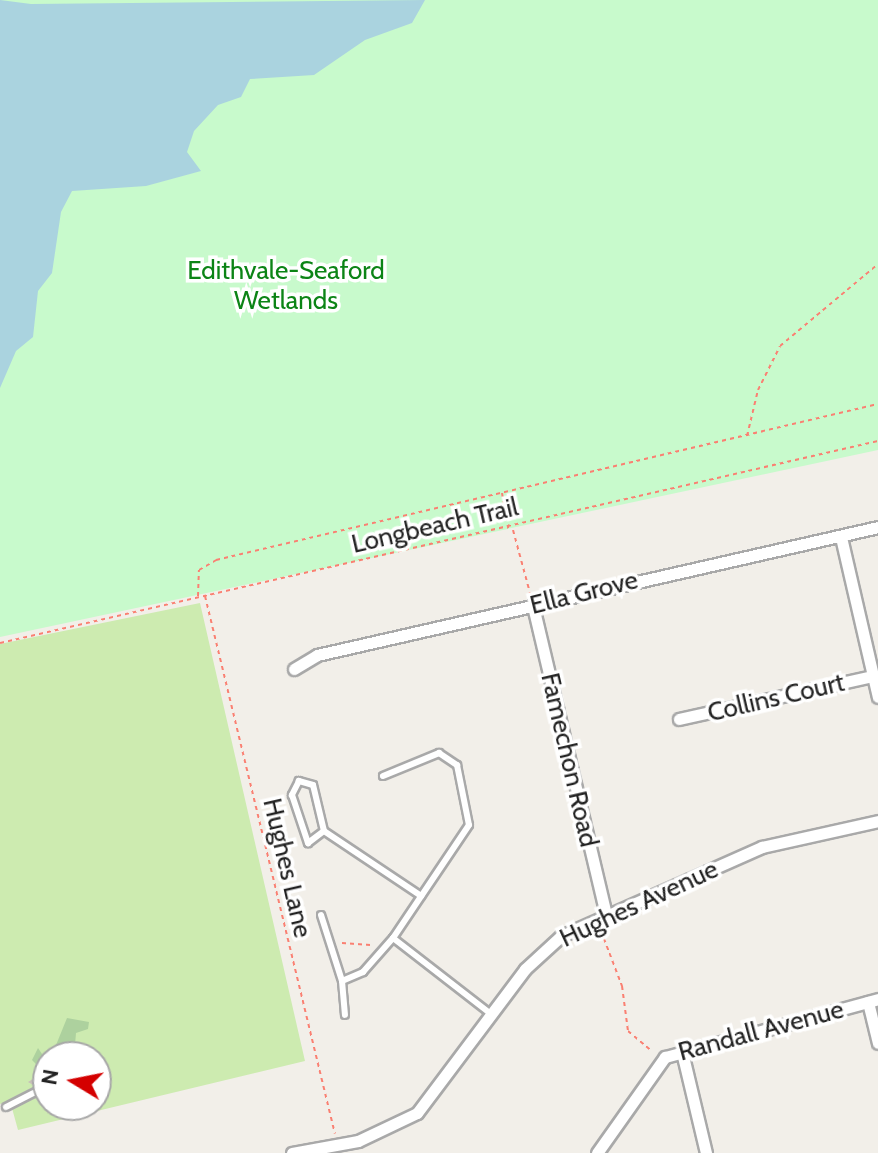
<!DOCTYPE html>
<html>
<head>
<meta charset="utf-8">
<style>
  body { margin:0 }
  #map { position:relative; width:878px; height:1153px; overflow:hidden; background:#f2efe9; font-family:Cabin,sans-serif }
  div>[style] { position:absolute }
  .grass>* { inset:0; background:#cdebb0 }
  .forest>* { inset:0; background:#add19e }
  .park>* { inset:0; background:#c8facc }
  .water>* { inset:0; background:#aad3df }
  .building>* { inset:0; background:#c7bfb8 }
  .path>* { height:2px; margin-top:-1px; transform-origin:0; background:repeating-linear-gradient(90deg,#fa8072 0 4px,transparent 0 8px) }
  .roads { filter:drop-shadow(2px 0 #a9a9a9) drop-shadow(-2px 0 #a9a9a9) drop-shadow(0 2px #a9a9a9) drop-shadow(0 -2px #a9a9a9) }
  .lane>* { height:6px; margin:-3px; padding:0 3px; transform-origin:3px; border-radius:3px; background:#fff }
  .street>* { height:11px; margin:-5.5px; padding:0 5.5px; transform-origin:5.5px; border-radius:5.5px; background:#fff }
  span { translate:-50% -50%; white-space:nowrap; text-align:center; line-height:1.15; -webkit-text-stroke:7px #fff; paint-order:stroke }
  .park-label { font-size:26px; color:#0c8416 }
  .street-label { font-size:26px; color:#222 }
  .north { position:absolute; left:32px; top:1041px; width:80px; height:80px; box-sizing:border-box; background:#fff; border:2px solid #a7a7a7; border-radius:50%; rotate:280deg; font-size:22px; font-weight:700; line-height:32px; text-align:center; color:#222 }
  .north::after { content:''; display:block; margin:auto; width:28px; height:36px; background:#d40000; clip-path:polygon(50% 0,100% 100%,50% 72%,0 100%) }
</style>
</head>
<body>
<div id="map">
  <div class="grass">
    <i style="clip-path:polygon(evenodd,200px 603px,305px 1061px,18px 1130px,10px 1101px,0 1104px,0 644px,200px 603px,48px 1057px,96px 1057px,96px 1105px,48px 1105px,48px 1057px)"></i>
  </div>
  <div class="forest">
    <i style="clip-path:polygon(67px 1018px,89px 1022px,88px 1029px,76px 1033px,74px 1057px,48px 1057px,44px 1072px,32px 1060px,38px 1048px,44px 1057px,54px 1050px)"></i>
  </div>
  <div class="park">
    <i style="clip-path:polygon(0 0,878px 0,878px 450px,0 637px)"></i>
  </div>
  <div class="water">
    <i style="clip-path:polygon(0 0,31px 4px,425px 0,412px 23px,365px 40px,314px 75px,250px 79px,241px 97px,218px 105px,194px 131px,187px 152px,201px 171px,146px 186px,72px 191px,61px 212px,52px 273px,38px 291px,33px 337px,16px 351px,0 388px)"></i>
  </div>
  <div class="building">
    <i style="clip-path:polygon(48px 1070px,48px 1114px,40px 1089px,28px 1082px)"></i>
  </div>
  <div class="path">
    <i style="left:747px;top:436px;width:47px;rotate:-76.6deg"></i>
    <i style="left:758px;top:390px;width:49px;rotate:-63.4deg"></i>
    <i style="left:780px;top:346px;width:128px;rotate:-39.9deg"></i>
    <i style="left:502px;top:493px;width:36px;rotate:80deg"></i>
    <i style="left:513px;top:530px;width:65px;rotate:74.9deg"></i>
    <i style="left:198px;top:596px;width:26px;rotate:-88deg"></i>
    <i style="left:199px;top:570px;width:20px;rotate:-30deg"></i>
    <i style="left:216px;top:560px;width:680px;rotate:-13.26deg"></i>
    <i style="left:205px;top:596px;width:553px;rotate:76.42deg"></i>
    <i style="left:0;top:643px;width:901px;rotate:-12.96deg"></i>
    <i style="left:601px;top:931px;width:59px;rotate:69.1deg"></i>
    <i style="left:622px;top:986px;width:45px;rotate:82.4deg"></i>
    <i style="left:628px;top:1031px;width:31px;rotate:40deg"></i>
    <i style="left:342px;top:943px;width:32px;rotate:4deg"></i>
  </div>
  <div class="roads">
    <div class="lane">
      <i style="left:383px;top:776px;width:61px;rotate:-22.3deg"></i>
      <i style="left:439px;top:753px;width:22px;rotate:34deg"></i>
      <i style="left:457px;top:765px;width:61px;rotate:78.7deg"></i>
      <i style="left:469px;top:825px;width:136px;rotate:123.9deg"></i>
      <i style="left:393px;top:938px;width:124px;rotate:37.8deg"></i>
      <i style="left:324px;top:831px;width:47px;rotate:-103.4deg"></i>
      <i style="left:313px;top:785px;width:15px;rotate:-164deg"></i>
      <i style="left:299px;top:781px;width:16px;rotate:117deg"></i>
      <i style="left:292px;top:795px;width:51px;rotate:71.6deg"></i>
      <i style="left:308px;top:843px;width:20px;rotate:-37deg"></i>
      <i style="left:324px;top:831px;width:117px;rotate:33.8deg"></i>
      <i style="left:321px;top:915px;width:69px;rotate:72.3deg"></i>
      <i style="left:342px;top:981px;width:23px;rotate:-23deg"></i>
      <i style="left:363px;top:972px;width:45px;rotate:-48.6deg"></i>
      <i style="left:342px;top:981px;width:34px;rotate:85deg"></i>
      <i style="left:6px;top:1107px;width:33px;rotate:-27deg"></i>
    </div>
    <div class="street">
      <i style="left:841px;top:537px;width:164px;rotate:77deg"></i>
      <i style="left:533px;top:606px;width:317px;rotate:76.7deg"></i>
      <i style="left:294px;top:669px;width:27px;rotate:-31deg"></i>
      <i style="left:317px;top:655px;width:575px;rotate:-12.85deg"></i>
      <i style="left:679px;top:719px;width:199px;rotate:-12.5deg"></i>
      <i style="left:868px;top:1002px;width:42px;rotate:76.3deg"></i>
      <i style="left:682px;top:1052px;width:104px;rotate:76.6deg"></i>
      <i style="left:292px;top:1153px;width:67px;rotate:-10.3deg"></i>
      <i style="left:358px;top:1141px;width:65px;rotate:-25.4deg"></i>
      <i style="left:417px;top:1113px;width:180px;rotate:-53.1deg"></i>
      <i style="left:525px;top:969px;width:49px;rotate:-42.5deg"></i>
      <i style="left:561px;top:936px;width:220px;rotate:-23.9deg"></i>
      <i style="left:762px;top:847px;width:119px;rotate:-12.6deg"></i>
      <i style="left:597px;top:1153px;width:118px;rotate:-54.7deg"></i>
      <i style="left:665px;top:1057px;width:221px;rotate:-15.2deg"></i>
    </div>
  </div>
  <div class="park-label">
    <span style="left:286px;top:286px">Edithvale-Seaford<br>Wetlands</span>
  </div>
  <div class="street-label">
    <span style="left:435px;top:526px;rotate:-13deg">Longbeach Trail</span>
    <span style="left:584px;top:593px;rotate:-14deg">Ella Grove</span>
    <span style="left:776px;top:698px;rotate:-13deg">Collins Court</span>
    <span style="left:569px;top:760px;rotate:77deg">Famechon Road</span>
    <span style="left:287px;top:868px;rotate:77deg">Hughes Lane</span>
    <span style="left:639px;top:904px;rotate:-25deg">Hughes Avenue</span>
    <span style="left:761px;top:1031px;rotate:-15deg">Randall Avenue</span>
  </div>
  <div class="north">N</div>
</div>
</body>
</html>
